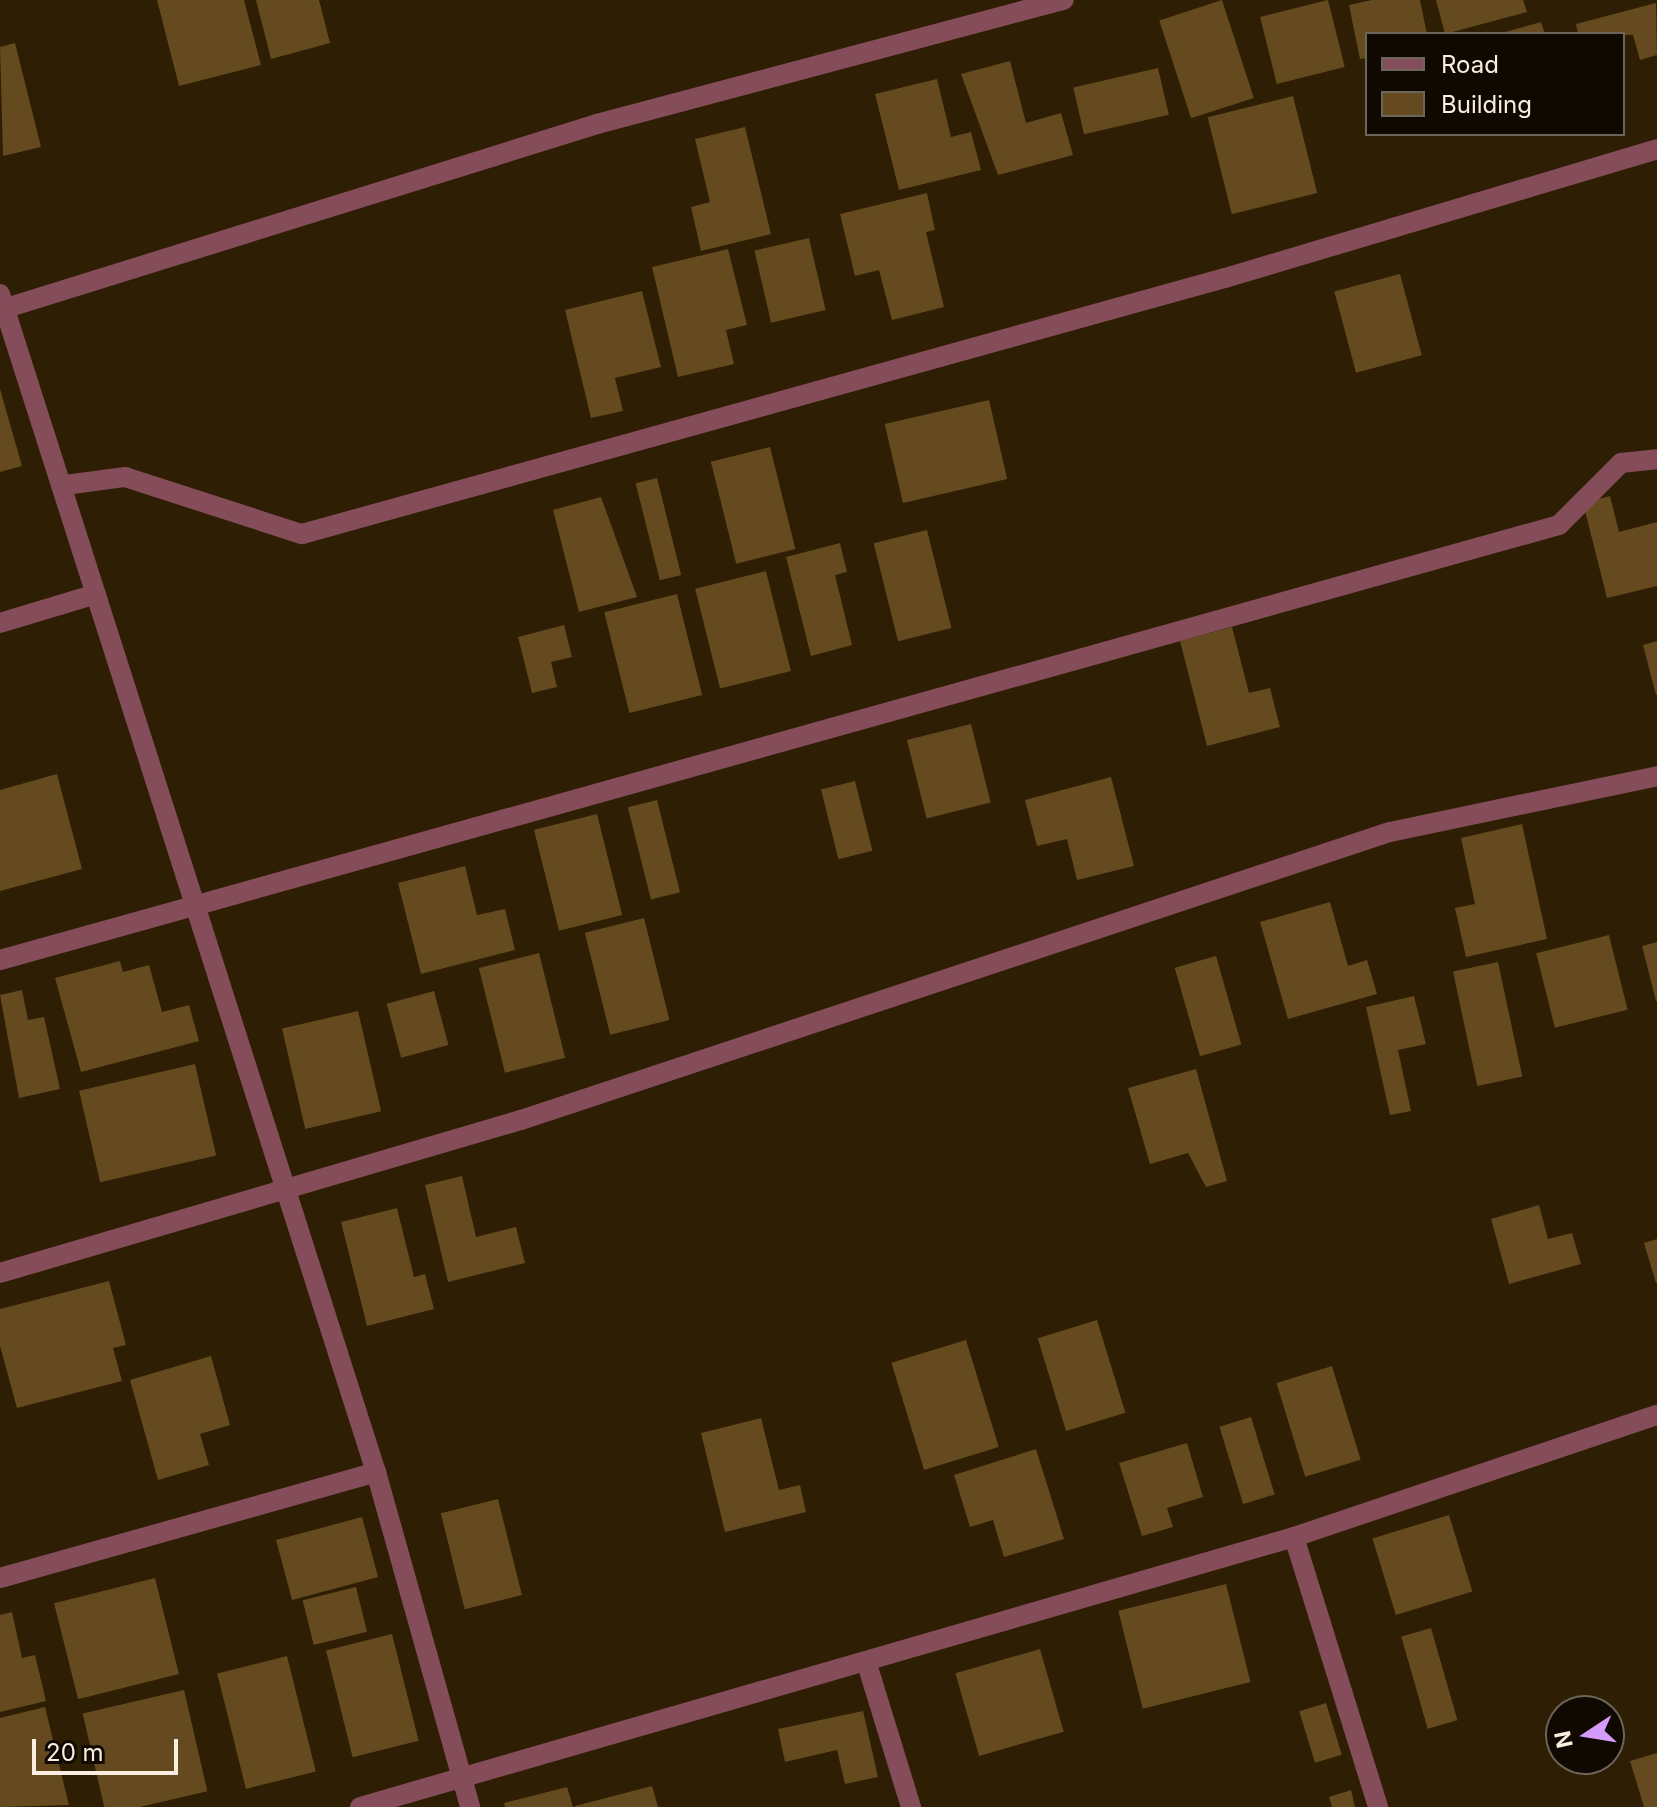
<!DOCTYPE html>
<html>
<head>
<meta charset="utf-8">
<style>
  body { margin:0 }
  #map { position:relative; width:1657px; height:1807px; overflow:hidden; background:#2e1e03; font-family:Inter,sans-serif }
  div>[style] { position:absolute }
  .building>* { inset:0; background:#644a1e; transform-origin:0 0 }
  .minor>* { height:20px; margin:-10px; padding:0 10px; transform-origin:10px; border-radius:10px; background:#854c5a }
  span { translate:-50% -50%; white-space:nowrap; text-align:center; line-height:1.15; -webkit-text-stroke:7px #100902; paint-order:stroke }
  .legend { position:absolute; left:1365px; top:32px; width:260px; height:104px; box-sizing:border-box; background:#100902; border:2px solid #6d655a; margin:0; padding:10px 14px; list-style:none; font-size:24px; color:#f9eedf }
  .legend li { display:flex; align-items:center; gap:16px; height:40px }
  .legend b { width:40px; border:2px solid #6d655a }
  .north { position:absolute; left:1545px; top:1695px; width:80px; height:80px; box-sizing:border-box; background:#100902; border:2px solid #6d655a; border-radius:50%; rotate:258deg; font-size:22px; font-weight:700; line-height:32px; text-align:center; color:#f9eedf }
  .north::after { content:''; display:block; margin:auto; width:28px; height:36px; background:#d59bfa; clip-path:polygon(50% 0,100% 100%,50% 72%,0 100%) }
  .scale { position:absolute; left:32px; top:1739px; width:146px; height:36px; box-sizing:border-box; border:4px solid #f9eedf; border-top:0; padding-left:10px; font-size:24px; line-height:28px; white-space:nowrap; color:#f9eedf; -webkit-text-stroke:6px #100902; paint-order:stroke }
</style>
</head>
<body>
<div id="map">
  <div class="building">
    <i style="clip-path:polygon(157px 0,244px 0,261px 65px,179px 86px)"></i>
    <i style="clip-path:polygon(256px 0,319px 0,330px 43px,271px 59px)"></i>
    <i style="left:1222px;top:0;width:103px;height:66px;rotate:72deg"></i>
    <i style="left:1328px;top:0;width:69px;height:70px;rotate:76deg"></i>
    <i style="clip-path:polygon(1372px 0,1420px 0,1427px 34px,1367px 34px,1367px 58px,1360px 59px,1349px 5px)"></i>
    <i style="clip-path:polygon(1436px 0,1523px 0,1527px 12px,1445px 34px)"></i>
    <i style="clip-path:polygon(1656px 3px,1657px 55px,1640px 60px,1633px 35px,1578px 34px,1576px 24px)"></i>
    <i style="clip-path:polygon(1541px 22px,1545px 34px,1502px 34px,1502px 33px)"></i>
    <i style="clip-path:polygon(15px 43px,41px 147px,3px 156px,0 47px)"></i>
    <i style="clip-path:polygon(1010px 61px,1026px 123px,1061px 113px,1073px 155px,998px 175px,961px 74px)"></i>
    <i style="left:1158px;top:68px;width:48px;height:87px;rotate:77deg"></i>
    <i style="clip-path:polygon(937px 79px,951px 137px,971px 132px,981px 170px,899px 190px,875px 94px)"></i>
    <i style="left:1293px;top:96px;width:100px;height:88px;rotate:76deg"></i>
    <i style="clip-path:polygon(745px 127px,771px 234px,701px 251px,691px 207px,710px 202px,695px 139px)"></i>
    <i style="clip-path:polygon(927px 193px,935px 230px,926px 232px,944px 307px,892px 320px,879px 270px,855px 276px,840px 214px)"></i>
    <i style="left:809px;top:238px;width:74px;height:56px;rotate:77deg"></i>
    <i style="clip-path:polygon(728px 249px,747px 325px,726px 330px,734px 364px,678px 377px,652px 267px)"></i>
    <i style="left:1400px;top:274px;width:84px;height:68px;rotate:75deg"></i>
    <i style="clip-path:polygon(642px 291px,661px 367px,615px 378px,623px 411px,591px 418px,565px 310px)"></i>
    <i style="clip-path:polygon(0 389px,22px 466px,0 472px)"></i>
    <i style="left:989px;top:400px;width:81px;height:107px;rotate:77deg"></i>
    <i style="left:770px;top:447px;width:105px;height:61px;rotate:76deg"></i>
    <i style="left:657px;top:478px;width:100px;height:22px;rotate:76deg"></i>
    <i style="clip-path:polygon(1610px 496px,1619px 532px,1657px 522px,1657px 586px,1607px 598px,1583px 503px)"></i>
    <i style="clip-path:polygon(601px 497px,637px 597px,579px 612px,553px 510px)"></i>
    <i style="left:927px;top:530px;width:101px;height:55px;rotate:76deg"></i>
    <i style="clip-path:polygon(840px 543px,847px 572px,835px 575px,852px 645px,811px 656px,786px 557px)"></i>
    <i style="left:766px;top:571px;width:103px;height:73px;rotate:76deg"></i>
    <i style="left:677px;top:594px;width:104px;height:75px;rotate:76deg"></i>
    <i style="clip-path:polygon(564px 625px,572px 657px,551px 662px,557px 687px,532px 693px,518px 637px)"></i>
    <i style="clip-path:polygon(1232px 627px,1249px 693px,1270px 688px,1280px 727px,1207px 746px,1180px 641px)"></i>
    <i style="clip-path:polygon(1657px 641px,1657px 695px,1656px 695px,1643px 645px)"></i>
    <i style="left:971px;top:724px;width:81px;height:66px;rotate:76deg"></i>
    <i style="clip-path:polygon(57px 774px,82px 869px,0 891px,0 790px)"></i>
    <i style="clip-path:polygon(1111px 777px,1134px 866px,1077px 880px,1067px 839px,1037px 846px,1025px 800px)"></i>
    <i style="left:855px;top:781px;width:72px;height:35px;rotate:76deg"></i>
    <i style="left:657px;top:800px;width:95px;height:30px;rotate:76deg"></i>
    <i style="left:597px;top:814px;width:104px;height:65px;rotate:76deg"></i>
    <i style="clip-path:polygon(1522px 824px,1547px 939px,1466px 957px,1455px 908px,1475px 904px,1461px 838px)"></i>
    <i style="clip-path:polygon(465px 866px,477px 915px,505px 909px,515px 950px,421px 974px,398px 883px)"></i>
    <i style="clip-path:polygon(1330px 902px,1348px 966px,1367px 960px,1377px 994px,1288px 1019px,1260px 922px)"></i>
    <i style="left:644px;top:918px;width:105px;height:61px;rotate:76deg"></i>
    <i style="left:1609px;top:935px;width:77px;height:75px;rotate:76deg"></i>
    <i style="clip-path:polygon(1657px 942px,1657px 1001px,1656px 1001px,1642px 946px)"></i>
    <i style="left:539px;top:953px;width:108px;height:62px;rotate:76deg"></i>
    <i style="left:1216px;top:956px;width:92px;height:43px;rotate:74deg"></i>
    <i style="clip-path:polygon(120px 961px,123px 972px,149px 965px,162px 1012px,189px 1005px,199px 1041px,81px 1072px,55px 978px)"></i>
    <i style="left:1498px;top:962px;width:117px;height:46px;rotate:78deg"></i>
    <i style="clip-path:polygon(22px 990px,28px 1020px,44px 1017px,60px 1089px,19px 1098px,0 995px)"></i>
    <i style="left:434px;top:991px;width:56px;height:49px;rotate:75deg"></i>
    <i style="clip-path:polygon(1414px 996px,1426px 1044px,1398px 1050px,1411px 1111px,1390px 1115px,1366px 1007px)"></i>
    <i style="left:358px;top:1011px;width:103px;height:78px;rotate:77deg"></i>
    <i style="left:195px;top:1064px;width:94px;height:119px;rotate:77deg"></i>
    <i style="clip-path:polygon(1196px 1069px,1227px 1181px,1206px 1187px,1188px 1153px,1150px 1164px,1128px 1088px)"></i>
    <i style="clip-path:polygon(462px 1176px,476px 1237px,516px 1227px,525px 1263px,448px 1282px,425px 1185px)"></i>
    <i style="clip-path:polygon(1539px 1205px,1548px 1239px,1572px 1233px,1581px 1264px,1509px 1284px,1491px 1219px)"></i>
    <i style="clip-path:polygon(397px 1208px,414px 1277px,425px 1274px,434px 1309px,367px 1326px,341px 1222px)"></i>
    <i style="clip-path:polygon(1657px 1239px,1657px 1283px,1656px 1283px,1644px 1243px)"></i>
    <i style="clip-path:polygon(109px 1281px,126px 1345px,113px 1348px,122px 1381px,17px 1408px,0 1346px,0 1309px)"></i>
    <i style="left:1097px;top:1320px;width:97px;height:62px;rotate:73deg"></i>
    <i style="left:966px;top:1340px;width:112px;height:78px;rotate:73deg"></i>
    <i style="clip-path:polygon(211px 1356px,230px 1425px,200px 1434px,209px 1465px,158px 1480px,130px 1380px)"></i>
    <i style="left:1332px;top:1366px;width:98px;height:58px;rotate:73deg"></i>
    <i style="left:1251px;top:1417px;width:81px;height:33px;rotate:73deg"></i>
    <i style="clip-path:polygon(761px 1418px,779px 1490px,800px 1485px,806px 1512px,725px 1532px,701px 1433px)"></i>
    <i style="clip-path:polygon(1187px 1443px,1203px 1497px,1167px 1508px,1173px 1527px,1142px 1536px,1119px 1463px)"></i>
    <i style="clip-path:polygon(1036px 1449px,1064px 1539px,1004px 1557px,993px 1520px,970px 1527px,954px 1475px)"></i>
    <i style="left:498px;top:1499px;width:99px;height:59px;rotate:76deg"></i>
    <i style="left:1449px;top:1515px;width:80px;height:80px;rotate:73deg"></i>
    <i style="left:362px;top:1517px;width:62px;height:89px;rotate:75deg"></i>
    <i style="left:155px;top:1578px;width:99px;height:104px;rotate:76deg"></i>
    <i style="left:1226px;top:1584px;width:101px;height:111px;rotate:76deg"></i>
    <i style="left:356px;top:1587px;width:46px;height:55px;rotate:76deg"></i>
    <i style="clip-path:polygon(12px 1612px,22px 1658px,35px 1655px,46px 1701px,0 1712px,0 1615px)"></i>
    <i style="left:1431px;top:1628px;width:96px;height:31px;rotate:74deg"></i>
    <i style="left:392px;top:1634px;width:110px;height:68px;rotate:76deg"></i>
    <i style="left:1040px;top:1649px;width:86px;height:88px;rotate:74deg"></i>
    <i style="left:287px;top:1656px;width:119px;height:72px;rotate:76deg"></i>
    <i style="left:184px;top:1690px;width:104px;height:104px;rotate:77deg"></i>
    <i style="left:1326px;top:1703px;width:54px;height:28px;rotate:73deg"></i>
    <i style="clip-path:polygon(45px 1707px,69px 1805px,0 1807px,0 1718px)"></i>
    <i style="clip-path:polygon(863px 1711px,878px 1777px,845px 1784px,837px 1750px,785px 1762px,778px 1729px)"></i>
    <i style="clip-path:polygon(1657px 1753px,1657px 1807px,1644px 1807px,1630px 1761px)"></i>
    <i style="clip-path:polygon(652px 1786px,658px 1807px,575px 1807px,575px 1806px)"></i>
    <i style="clip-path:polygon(567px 1787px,573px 1807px,505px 1807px,504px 1803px)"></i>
    <i style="clip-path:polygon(1351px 1790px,1355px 1807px,1332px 1807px,1329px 1797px)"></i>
  </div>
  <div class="minor">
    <i style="left:0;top:294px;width:1237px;rotate:72.3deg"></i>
    <i style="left:376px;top:1472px;width:348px;rotate:74.3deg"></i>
    <i style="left:0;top:310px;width:625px;rotate:-17.3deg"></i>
    <i style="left:597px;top:124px;width:483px;rotate:-14.9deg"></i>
    <i style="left:65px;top:485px;width:61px;rotate:-7.6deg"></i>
    <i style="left:125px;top:477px;width:186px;rotate:17.9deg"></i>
    <i style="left:302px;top:534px;width:958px;rotate:-15.5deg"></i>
    <i style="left:1225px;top:278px;width:451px;rotate:-16.6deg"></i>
    <i style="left:0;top:623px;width:100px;rotate:-16.8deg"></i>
    <i style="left:0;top:960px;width:1619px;rotate:-15.59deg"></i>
    <i style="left:1559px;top:525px;width:88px;rotate:-45deg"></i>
    <i style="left:1621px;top:463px;width:36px;rotate:-6deg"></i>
    <i style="left:0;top:1273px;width:543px;rotate:-16.37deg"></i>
    <i style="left:521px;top:1120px;width:915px;rotate:-18.34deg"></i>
    <i style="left:1390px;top:832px;width:273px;rotate:-11.8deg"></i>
    <i style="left:1294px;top:1537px;width:283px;rotate:72.7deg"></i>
    <i style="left:0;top:1578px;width:391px;rotate:-15.7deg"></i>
    <i style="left:867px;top:1664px;width:150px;rotate:72.9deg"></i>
    <i style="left:360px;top:1807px;width:972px;rotate:-16.12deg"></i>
    <i style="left:1294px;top:1537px;width:383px;rotate:-18.6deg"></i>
  </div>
  <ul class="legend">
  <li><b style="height:10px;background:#854c5a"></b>Road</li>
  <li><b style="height:22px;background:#644a1e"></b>Building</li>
  </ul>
  <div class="north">N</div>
  <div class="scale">20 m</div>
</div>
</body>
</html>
